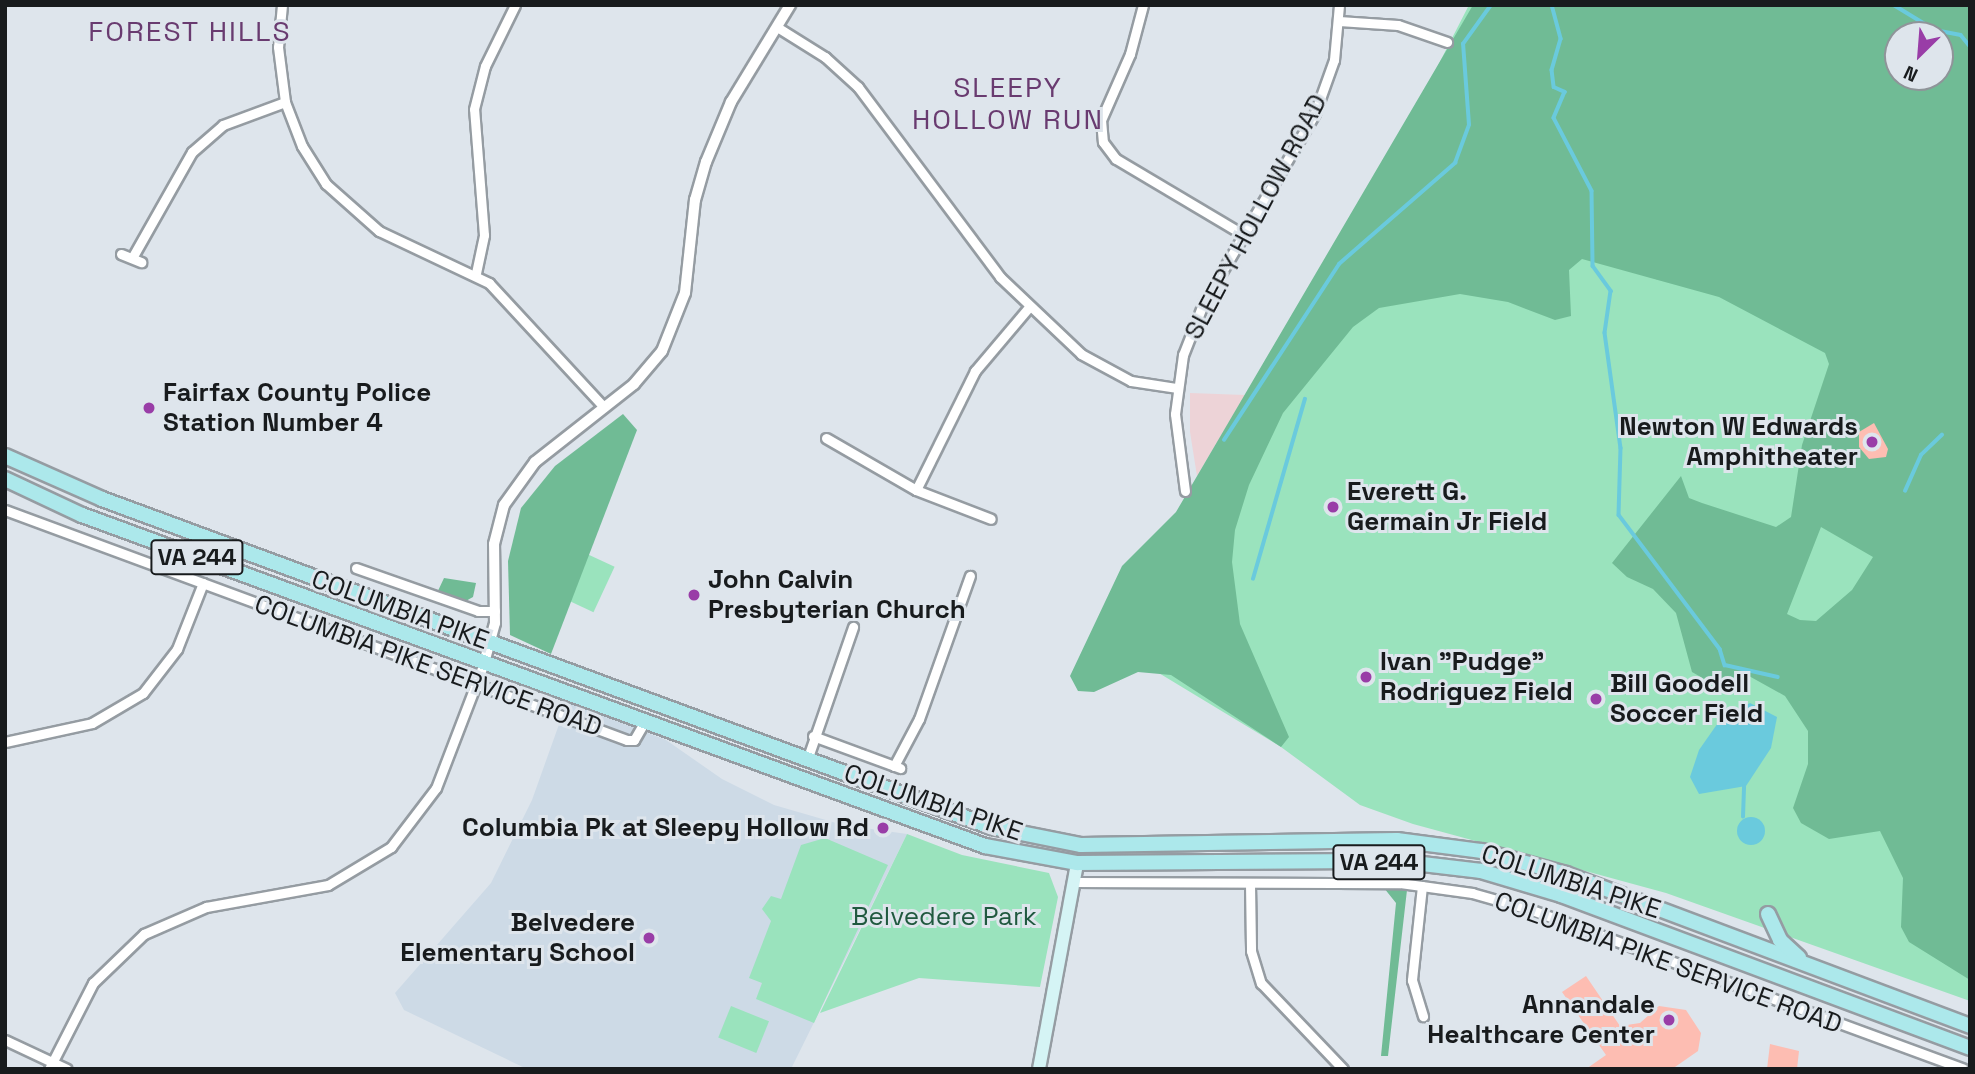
<!DOCTYPE html>
<html>
<head>
<meta charset="utf-8">
<style>
  body { margin:0 }
  #map { position:relative; width:1975px; height:1074px; overflow:hidden; background:#dee5ec; font-family:"Space Grotesk",sans-serif }
  div>[style] { position:absolute }
  .built>* { inset:0; background:#cddae6 }
  .industrial>* { inset:0; background:#edd3d7 }
  .green>* { inset:0; background:#9ae3bd; transform-origin:0 0 }
  .forest>* { inset:0; background:#70bb95 }
  .water>* { inset:0; background:#6acadd }
  .round { border-radius:50% }
  .stream>* { height:3.5px; margin:-1.75px; padding:0 1.75px; transform-origin:1.75px; border-radius:1.75px; background:#6acadd }
  .building>* { inset:0; background:#fdbdb2 }
  .roads { filter:drop-shadow(2px 0 #959ca2) drop-shadow(-2px 0 #959ca2) drop-shadow(0 2px #959ca2) drop-shadow(0 -2px #959ca2) }
  .minor>* { height:9px; margin:-4.5px; padding:0 4.5px; transform-origin:4.5px; border-radius:4.5px; background:#fff }
  .tertiary>* { height:10px; margin:-5px; padding:0 5px; transform-origin:5px; border-radius:5px; background:#fff }
  .secondary>* { height:12px; margin:-6px; padding:0 6px; transform-origin:6px; border-radius:6px; background:#d5f4f5 }
  .primary>* { height:14px; margin:-7px; padding:0 7px; transform-origin:7px; border-radius:7px; background:#ace8eb }
  .dots>* { width:19px; height:19px; translate:-50% -50%; box-sizing:border-box; border:4px solid #dee5ec; border-radius:50% }
  span { translate:-50% -50%; white-space:nowrap; text-align:center; line-height:1.15; -webkit-text-stroke:6px #dee5ec; paint-order:stroke }
  .shield-label span { padding:2px 5px; background:#dee5ec; border:2px solid; border-radius:5px; -webkit-text-stroke-width:0 }
  .shield-label { font-size:24px; color:#181b1d; font-weight:700 }
  .street-label { font-size:26px; color:#181b1d }
  .poi-label { font-size:26px; color:#181b1d; font-weight:700 }
  .left { translate:0 -50%; text-align:left }
  .right { translate:-100% -50%; text-align:right }
  .park-label { font-size:26px; color:#20593f }
  .neighbourhood-label { font-size:28px; color:#693b70; letter-spacing:2px }
  .frame { position:absolute; inset:0; border:7px solid #181b1d; pointer-events:none }
  .north { position:absolute; left:1884px; top:21px; width:70px; height:70px; box-sizing:border-box; background:#dee5ec; border:2px solid #8f9499; border-radius:50%; rotate:205deg; font-size:19px; font-weight:700; line-height:28px; text-align:center; color:#181b1d }
  .north::after { content:''; display:block; margin:auto; width:24px; height:32px; background:#993da7; clip-path:polygon(50% 0,100% 100%,50% 72%,0 100%) }
</style>
</head>
<body>
<div id="map">
  <div class="built">
    <i style="clip-path:polygon(567px 702px,666px 740px,722px 779px,774px 805px,843px 825px,907px 834px,791px 1069px,527px 1069px,404px 1010px,395px 993px,491px 883px,532px 800px)"></i>
  </div>
  <div class="industrial">
    <i style="clip-path:polygon(1190px 393px,1245px 395px,1197px 476px,1190px 432px)"></i>
  </div>
  <div class="green">
    <i style="clip-path:polygon(evenodd,1469px 5px,1970px 5px,1970px 1001px,1666px 893px,1413px 824px,1360px 805px,1281px 747px,1134px 658px,1469px 5px,1898px 35px,1940px 35px,1940px 77px,1898px 77px,1898px 35px)"></i>
    <i style="left:572px;top:547px;width:47px;height:50px;rotate:25deg"></i>
    <i style="clip-path:polygon(907px 834px,962px 855px,1049px 873px,1058px 897px,1040px 987px,919px 978px,820px 1013px)"></i>
    <i style="clip-path:polygon(825px 838px,888px 865px,814px 1023px,756px 999px,762px 983px,749px 978px,771px 921px,762px 909px,771px 896px,781px 899px,801px 845px)"></i>
    <i style="left:731px;top:1006px;width:41px;height:34px;rotate:22deg"></i>
  </div>
  <div class="forest">
    <i style="clip-path:polygon(evenodd,1473px 5px,1970px 5px,1970px 980px,1909px 942px,1901px 927px,1903px 878px,1880px 831px,1829px 839px,1801px 823px,1793px 808px,1808px 764px,1808px 731px,1785px 696px,1749px 676px,1706px 680px,1692px 672px,1676px 613px,1653px 589px,1627px 577px,1612px 563px,1681px 476px,1689px 498px,1702px 503px,1776px 527px,1791px 517px,1802px 445px,1829px 364px,1825px 353px,1719px 297px,1582px 259px,1569px 270px,1571px 316px,1555px 320px,1508px 302px,1460px 294px,1379px 308px,1353px 327px,1283px 413px,1249px 485px,1235px 530px,1232px 562px,1240px 624px,1289px 737px,1281px 747px,1171px 675px,1138px 672px,1094px 692px,1078px 691px,1070px 676px,1122px 566px,1176px 512px,1473px 5px,1898px 35px,1940px 35px,1940px 77px,1898px 77px,1898px 35px,1473px 5px,1821px 527px,1873px 557px,1852px 590px,1816px 621px,1800px 620px,1787px 614px,1821px 527px)"></i>
    <i style="clip-path:polygon(623px 414px,637px 430px,551px 654px,510px 635px,508px 561px,521px 508px,555px 466px)"></i>
    <i style="clip-path:polygon(444px 578px,476px 583px,473px 597px,464px 602px,437px 593px)"></i>
    <i style="clip-path:polygon(1384px 888px,1407px 890px,1388px 1056px,1381px 1056px,1396px 903px)"></i>
  </div>
  <div class="water">
    <i style="clip-path:polygon(1750px 703px,1777px 717px,1771px 748px,1746px 786px,1699px 794px,1690px 777px,1699px 750px,1720px 720px)"></i>
    <i class="round" style="left:1737px;top:817px;width:28px;height:28px"></i>
  </div>
  <div class="stream">
    <i style="left:1552px;top:5px;width:35px;rotate:75deg"></i>
    <i style="left:1561px;top:39px;width:32px;rotate:106deg"></i>
    <i style="left:1552px;top:70px;width:17px;rotate:83deg"></i>
    <i style="left:1554px;top:87px;width:12px;rotate:24deg"></i>
    <i style="left:1565px;top:92px;width:28px;rotate:113deg"></i>
    <i style="left:1554px;top:118px;width:82px;rotate:62.5deg"></i>
    <i style="left:1592px;top:191px;width:75px;rotate:89.2deg"></i>
    <i style="left:1593px;top:266px;width:31px;rotate:54deg"></i>
    <i style="left:1611px;top:291px;width:42px;rotate:98.1deg"></i>
    <i style="left:1605px;top:333px;width:116px;rotate:82.1deg"></i>
    <i style="left:1621px;top:448px;width:67px;rotate:91.7deg"></i>
    <i style="left:1619px;top:515px;width:168px;rotate:53deg"></i>
    <i style="left:1720px;top:649px;width:17px;rotate:73deg"></i>
    <i style="left:1725px;top:665px;width:54px;rotate:12.8deg"></i>
    <i style="left:1894px;top:5px;width:48px;rotate:31.4deg"></i>
    <i style="left:1935px;top:30px;width:26px;rotate:11deg"></i>
    <i style="left:1961px;top:35px;width:14px;rotate:51deg"></i>
    <i style="left:1224px;top:440px;width:210px;rotate:-56.8deg"></i>
    <i style="left:1339px;top:264px;width:154px;rotate:-41deg"></i>
    <i style="left:1455px;top:163px;width:40px;rotate:-69.8deg"></i>
    <i style="left:1469px;top:125px;width:81px;rotate:-94.2deg"></i>
    <i style="left:1463px;top:44px;width:48px;rotate:-54.3deg"></i>
    <i style="left:1905px;top:491px;width:39px;rotate:-66deg"></i>
    <i style="left:1921px;top:455px;width:29px;rotate:-44deg"></i>
    <i style="left:1253px;top:579px;width:187px;rotate:-73.9deg"></i>
    <i style="left:1743px;top:817px;width:30px;rotate:-88deg"></i>
  </div>
  <div class="building">
    <i style="clip-path:polygon(1874px 423px,1888px 449px,1886px 457px,1869px 459px,1859px 447px,1859px 432px)"></i>
    <i style="clip-path:polygon(1586px 976px,1620px 1026px,1640px 1023px,1659px 1006px,1686px 1010px,1701px 1033px,1698px 1051px,1675px 1067px,1586px 1069px,1606px 1055px,1562px 992px)"></i>
    <i style="clip-path:polygon(1770px 1044px,1799px 1051px,1797px 1069px,1767px 1069px)"></i>
  </div>
  <div class="roads">
    <div class="minor">
      <i style="left:282px;top:5px;width:42px;rotate:95.4deg"></i>
      <i style="left:278px;top:47px;width:55px;rotate:82.7deg"></i>
      <i style="left:285px;top:102px;width:47px;rotate:68.9deg"></i>
      <i style="left:302px;top:146px;width:45px;rotate:57.7deg"></i>
      <i style="left:326px;top:184px;width:71px;rotate:41.6deg"></i>
      <i style="left:379px;top:231px;width:122px;rotate:25.3deg"></i>
      <i style="left:489px;top:283px;width:169px;rotate:47.2deg"></i>
      <i style="left:1143px;top:5px;width:51px;rotate:104.9deg"></i>
      <i style="left:1130px;top:54px;width:72px;rotate:113.7deg"></i>
      <i style="left:1101px;top:120px;width:22px;rotate:85deg"></i>
      <i style="left:1103px;top:142px;width:21px;rotate:53deg"></i>
      <i style="left:1116px;top:159px;width:149px;rotate:30.7deg"></i>
      <i style="left:1339px;top:21px;width:59px;rotate:3.9deg"></i>
      <i style="left:1398px;top:25px;width:52px;rotate:19.1deg"></i>
      <i style="left:777px;top:27px;width:57px;rotate:32deg"></i>
      <i style="left:825px;top:57px;width:45px;rotate:42.3deg"></i>
      <i style="left:858px;top:87px;width:237px;rotate:53.2deg"></i>
      <i style="left:1000px;top:277px;width:112px;rotate:43.5deg"></i>
      <i style="left:1081px;top:354px;width:57px;rotate:28.4deg"></i>
      <i style="left:1131px;top:381px;width:47px;rotate:8.7deg"></i>
      <i style="left:121px;top:254px;width:22px;rotate:22deg"></i>
      <i style="left:132px;top:258px;width:122px;rotate:-60.5deg"></i>
      <i style="left:192px;top:152px;width:41px;rotate:-41.1deg"></i>
      <i style="left:223px;top:125px;width:66px;rotate:-20.4deg"></i>
      <i style="left:476px;top:273px;width:39px;rotate:-78deg"></i>
      <i style="left:484px;top:235px;width:126px;rotate:-94.5deg"></i>
      <i style="left:474px;top:109px;width:44px;rotate:-75.7deg"></i>
      <i style="left:485px;top:66px;width:68px;rotate:-63.8deg"></i>
      <i style="left:826px;top:438px;width:104px;rotate:30deg"></i>
      <i style="left:916px;top:490px;width:80px;rotate:21.1deg"></i>
      <i style="left:916px;top:490px;width:133px;rotate:-63.6deg"></i>
      <i style="left:975px;top:371px;width:85px;rotate:-49.8deg"></i>
      <i style="left:1185px;top:491px;width:78px;rotate:-97.4deg"></i>
      <i style="left:1175px;top:414px;width:60px;rotate:-82.3deg"></i>
      <i style="left:1183px;top:355px;width:55px;rotate:-68.6deg"></i>
      <i style="left:1203px;top:304px;width:221px;rotate:-59.6deg"></i>
      <i style="left:1315px;top:113px;width:56px;rotate:-70.3deg"></i>
      <i style="left:1334px;top:60px;width:55px;rotate:-84.8deg"></i>
      <i style="left:5px;top:510px;width:663px;rotate:20.29deg"></i>
      <i style="left:627px;top:740px;width:7px"></i>
      <i style="left:634px;top:740px;width:20px;rotate:-60deg"></i>
      <i style="left:356px;top:568px;width:129px;rotate:19.4deg"></i>
      <i style="left:478px;top:611px;width:17px"></i>
      <i style="left:813px;top:736px;width:93px;rotate:20.2deg"></i>
      <i style="left:5px;top:742px;width:89px;rotate:-12.3deg"></i>
      <i style="left:92px;top:723px;width:59px;rotate:-30.5deg"></i>
      <i style="left:143px;top:693px;width:56px;rotate:-52.3deg"></i>
      <i style="left:177px;top:649px;width:71px;rotate:-68.5deg"></i>
      <i style="left:807px;top:760px;width:141px;rotate:-70.9deg"></i>
      <i style="left:894px;top:766px;width:53px;rotate:-62deg"></i>
      <i style="left:919px;top:719px;width:152px;rotate:-70.4deg"></i>
      <i style="left:1074px;top:882px;width:326px;rotate:0.2deg"></i>
      <i style="left:1400px;top:883px;width:73px;rotate:7.9deg"></i>
      <i style="left:1472px;top:893px;width:62px;rotate:15.8deg"></i>
      <i style="left:1532px;top:910px;width:459px;rotate:20.2deg"></i>
      <i style="left:1250px;top:884px;width:67px;rotate:89.1deg"></i>
      <i style="left:1251px;top:951px;width:34px;rotate:73deg"></i>
      <i style="left:1261px;top:983px;width:119px;rotate:46.4deg"></i>
      <i style="left:1422px;top:886px;width:95px;rotate:96.1deg"></i>
      <i style="left:1412px;top:980px;width:38px;rotate:73deg"></i>
      <i style="left:5px;top:1040px;width:68px;rotate:25.1deg"></i>
      <i style="left:49px;top:1069px;width:97px;rotate:-62.9deg"></i>
      <i style="left:93px;top:983px;width:71px;rotate:-43.9deg"></i>
      <i style="left:144px;top:934px;width:68px;rotate:-23.5deg"></i>
      <i style="left:206px;top:907px;width:124px;rotate:-10.2deg"></i>
      <i style="left:328px;top:885px;width:74px;rotate:-31.1deg"></i>
      <i style="left:391px;top:847px;width:74px;rotate:-52.7deg"></i>
      <i style="left:436px;top:788px;width:134px;rotate:-69deg"></i>
    </div>
    <div class="tertiary">
      <i style="left:484px;top:663px;width:41px;rotate:-74.6deg"></i>
      <i style="left:495px;top:623px;width:79px;rotate:-90.7deg"></i>
      <i style="left:494px;top:544px;width:40px;rotate:-75.6deg"></i>
      <i style="left:504px;top:505px;width:53px;rotate:-54.2deg"></i>
      <i style="left:535px;top:462px;width:126px;rotate:-38.2deg"></i>
      <i style="left:634px;top:384px;width:43px;rotate:-49.7deg"></i>
      <i style="left:662px;top:351px;width:62px;rotate:-68.4deg"></i>
      <i style="left:685px;top:293px;width:94px;rotate:-83.9deg"></i>
      <i style="left:695px;top:200px;width:40px;rotate:-74deg"></i>
      <i style="left:706px;top:162px;width:65px;rotate:-67.4deg"></i>
      <i style="left:731px;top:102px;width:114px;rotate:-58.7deg"></i>
    </div>
    <div class="secondary">
      <i style="left:1039px;top:1069px;width:209px;rotate:-79.5deg"></i>
    </div>
    <div class="primary">
      <i style="left:5px;top:456px;width:106px;rotate:23.9deg"></i>
      <i style="left:102px;top:499px;width:948px;rotate:20.25deg"></i>
      <i style="left:991px;top:827px;width:92px;rotate:11.3deg"></i>
      <i style="left:1081px;top:845px;width:316px;rotate:-0.9deg"></i>
      <i style="left:1397px;top:840px;width:86px;rotate:7.4deg"></i>
      <i style="left:1482px;top:851px;width:87px;rotate:15.3deg"></i>
      <i style="left:1566px;top:874px;width:432px;rotate:20.6deg"></i>
      <i style="left:5px;top:479px;width:85px;rotate:25.1deg"></i>
      <i style="left:82px;top:515px;width:962px;rotate:20.13deg"></i>
      <i style="left:985px;top:846px;width:94px;rotate:10.5deg"></i>
      <i style="left:1077px;top:863px;width:320px;rotate:-0.4deg"></i>
      <i style="left:1397px;top:861px;width:85px;rotate:6.8deg"></i>
      <i style="left:1481px;top:871px;width:84px;rotate:16.7deg"></i>
      <i style="left:1561px;top:895px;width:437px;rotate:20.5deg"></i>
      <i style="left:1768px;top:914px;width:29px;rotate:65deg"></i>
      <i style="left:1780px;top:940px;width:26px;rotate:43deg"></i>
    </div>
  </div>
  <div class="dots">
    <i style="left:149px;top:408px;background:#993da7"></i>
    <i style="left:1872px;top:442px;background:#993da7"></i>
    <i style="left:1333px;top:507px;background:#993da7"></i>
    <i style="left:694px;top:595px;background:#993da7"></i>
    <i style="left:1366px;top:677px;background:#993da7"></i>
    <i style="left:1596px;top:699px;background:#993da7"></i>
    <i style="left:883px;top:828px;background:#993da7"></i>
    <i style="left:649px;top:938px;background:#993da7"></i>
    <i style="left:1669px;top:1020px;background:#993da7"></i>
  </div>
  <div class="shield-label">
    <span style="left:197px;top:557px">VA 244</span>
    <span style="left:1379px;top:862px">VA 244</span>
  </div>
  <div class="street-label">
    <span style="left:1256px;top:217px;rotate:-62deg">SLEEPY HOLLOW ROAD</span>
    <span style="left:400px;top:610px;rotate:20deg">COLUMBIA PIKE</span>
    <span style="left:428px;top:666px;rotate:20deg">COLUMBIA PIKE SERVICE ROAD</span>
    <span style="left:933px;top:803px;rotate:19deg">COLUMBIA PIKE</span>
    <span style="left:1571px;top:882px;rotate:18deg">COLUMBIA PIKE</span>
    <span style="left:1668px;top:963px;rotate:20deg">COLUMBIA PIKE SERVICE ROAD</span>
  </div>
  <div class="poi-label">
    <span class="left" style="left:163px;top:408px">Fairfax County Police<br>Station Number 4</span>
    <span class="right" style="left:1858px;top:442px">Newton W Edwards<br>Amphitheater</span>
    <span class="left" style="left:1347px;top:507px">Everett G.<br>Germain Jr Field</span>
    <span class="left" style="left:708px;top:595px">John Calvin<br>Presbyterian Church</span>
    <span class="left" style="left:1380px;top:677px">Ivan "Pudge"<br>Rodriguez Field</span>
    <span class="left" style="left:1610px;top:699px">Bill Goodell<br>Soccer Field</span>
    <span class="right" style="left:869px;top:828px">Columbia Pk at Sleepy Hollow Rd</span>
    <span class="right" style="left:635px;top:938px">Belvedere<br>Elementary School</span>
    <span class="right" style="left:1655px;top:1020px">Annandale<br>Healthcare Center</span>
  </div>
  <div class="park-label">
    <span style="left:944px;top:917px">Belvedere Park</span>
  </div>
  <div class="neighbourhood-label">
    <span style="left:190px;top:31px">FOREST HILLS</span>
    <span style="left:1008px;top:103px">SLEEPY<br>HOLLOW RUN</span>
  </div>
  <div class="frame"></div>
  <div class="north">N</div>
</div>
</body>
</html>
